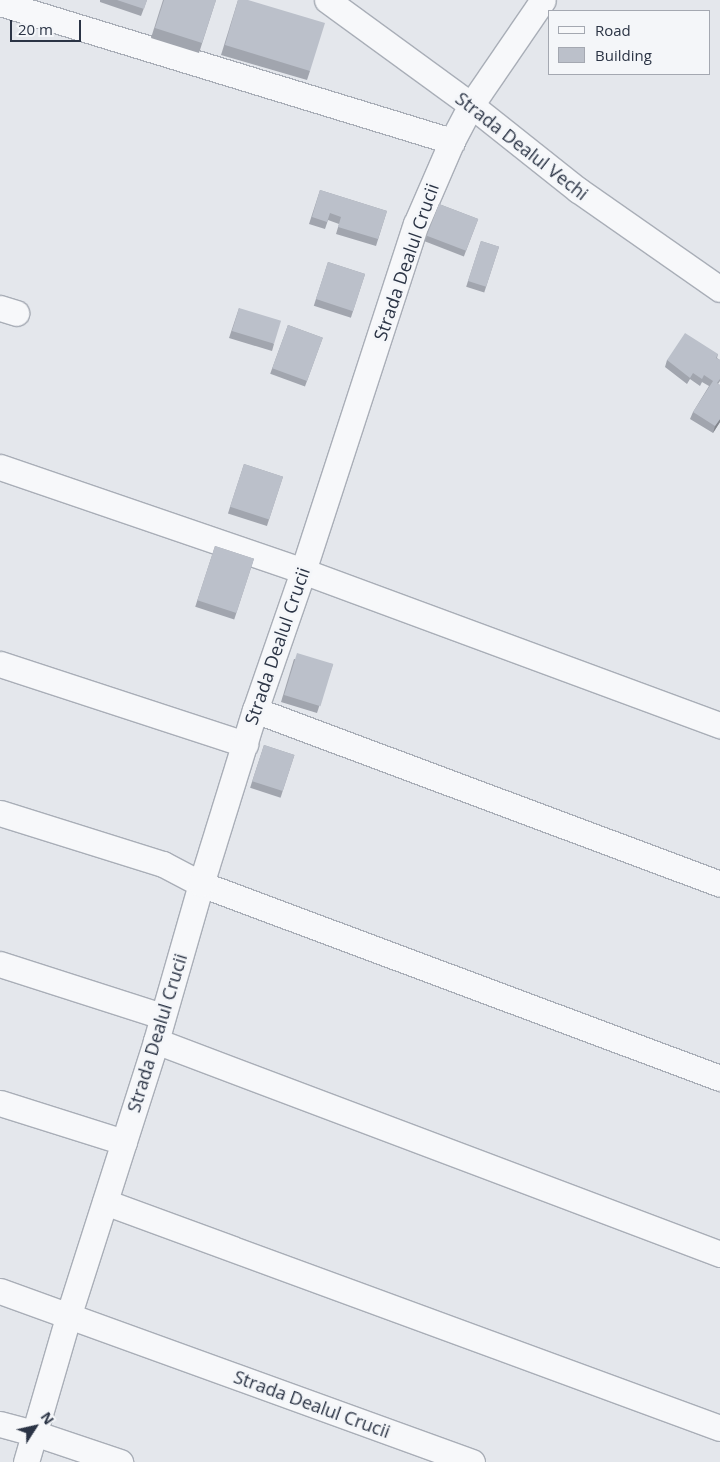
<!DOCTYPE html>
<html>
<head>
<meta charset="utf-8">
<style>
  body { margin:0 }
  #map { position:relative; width:720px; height:1462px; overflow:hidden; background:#e4e7ec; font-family:"Open Sans",sans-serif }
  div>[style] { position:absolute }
  .roads { filter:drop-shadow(1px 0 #a9aeb7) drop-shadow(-1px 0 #a9aeb7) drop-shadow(0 1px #a9aeb7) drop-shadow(0 -1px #a9aeb7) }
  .minor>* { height:25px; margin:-12.5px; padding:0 12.5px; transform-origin:12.5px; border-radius:12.5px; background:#f7f8fa }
  .wall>* { inset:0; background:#a1a5ae; transform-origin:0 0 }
  .shaded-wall>* { inset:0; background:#83868d }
  .building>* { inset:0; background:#bbc0ca; transform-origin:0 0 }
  span { translate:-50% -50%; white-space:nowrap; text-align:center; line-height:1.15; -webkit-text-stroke:5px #f4f6f9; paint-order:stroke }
  .street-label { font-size:18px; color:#2b3445 }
  .legend { position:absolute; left:548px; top:10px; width:162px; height:65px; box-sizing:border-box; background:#f4f6f9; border:1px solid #a4a8b1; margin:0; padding:6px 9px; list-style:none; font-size:15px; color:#2b3445 }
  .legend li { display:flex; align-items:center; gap:10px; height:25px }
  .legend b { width:25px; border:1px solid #a4a8b1 }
  .north { position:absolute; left:10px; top:1402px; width:50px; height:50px; -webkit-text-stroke:4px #f4f6f9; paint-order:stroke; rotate:55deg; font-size:14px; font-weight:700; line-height:20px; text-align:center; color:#2b3445 }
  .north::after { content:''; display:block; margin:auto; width:18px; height:22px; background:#2b3445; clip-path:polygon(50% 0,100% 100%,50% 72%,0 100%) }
  .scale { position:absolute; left:10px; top:20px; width:71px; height:22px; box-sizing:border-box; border:2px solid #2b3445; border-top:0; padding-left:6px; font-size:15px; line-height:18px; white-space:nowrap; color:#2b3445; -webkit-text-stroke:4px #f4f6f9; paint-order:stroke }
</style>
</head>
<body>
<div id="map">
  <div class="roads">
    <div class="minor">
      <i style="left:327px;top:0;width:178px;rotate:36.1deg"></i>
      <i style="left:471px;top:105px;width:137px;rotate:38.5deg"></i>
      <i style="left:578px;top:190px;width:173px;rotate:34.9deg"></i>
      <i style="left:0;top:3px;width:473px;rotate:17deg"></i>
      <i style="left:0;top:308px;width:17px;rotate:17deg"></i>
      <i style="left:0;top:467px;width:320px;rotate:18.9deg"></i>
      <i style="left:303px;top:571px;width:445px;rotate:20.3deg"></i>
      <i style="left:0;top:664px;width:258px;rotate:18.1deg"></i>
      <i style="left:255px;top:710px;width:496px;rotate:20.5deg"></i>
      <i style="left:0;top:813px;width:171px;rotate:17.4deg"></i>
      <i style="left:163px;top:864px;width:43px;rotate:27.8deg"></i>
      <i style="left:201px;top:884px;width:554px;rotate:20.5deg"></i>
      <i style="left:0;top:964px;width:170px;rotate:17.8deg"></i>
      <i style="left:156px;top:1041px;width:603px;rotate:20.69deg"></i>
      <i style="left:0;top:1103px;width:130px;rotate:17.5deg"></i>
      <i style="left:105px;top:1202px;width:655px;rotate:20.18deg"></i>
      <i style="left:0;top:1291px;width:502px;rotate:19.91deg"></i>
      <i style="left:0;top:1424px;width:35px;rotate:15deg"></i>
      <i style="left:34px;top:1433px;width:91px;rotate:18.6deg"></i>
      <i style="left:26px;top:1462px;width:151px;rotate:-73.8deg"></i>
      <i style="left:68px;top:1317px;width:290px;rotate:-72.3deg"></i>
      <i style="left:156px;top:1041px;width:163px;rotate:-74deg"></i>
      <i style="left:201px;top:884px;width:182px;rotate:-72.8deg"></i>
      <i style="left:255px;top:710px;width:147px;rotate:-70.9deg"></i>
      <i style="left:303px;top:571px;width:365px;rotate:-72deg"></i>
      <i style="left:416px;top:224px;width:90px;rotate:-66.6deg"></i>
      <i style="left:452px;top:141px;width:41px;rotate:-62.2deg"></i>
      <i style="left:471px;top:105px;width:127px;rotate:-55.6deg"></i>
    </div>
  </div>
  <div class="wall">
    <i style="clip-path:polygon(100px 0,147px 0,141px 16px,100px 2px)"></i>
    <i style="clip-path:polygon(163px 0,216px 0,199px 53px,151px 38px)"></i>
    <i style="clip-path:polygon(238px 0,310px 71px,307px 80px,221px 55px)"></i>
    <i style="clip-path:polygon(320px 190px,387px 211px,376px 246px,336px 234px,339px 224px,328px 220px,325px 229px,309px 224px)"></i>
    <i style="left:439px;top:204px;width:42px;height:40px;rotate:21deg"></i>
    <i style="left:481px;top:241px;width:19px;height:48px;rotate:18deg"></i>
    <i style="left:328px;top:262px;width:39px;height:46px;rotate:18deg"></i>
    <i style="clip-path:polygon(239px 308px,274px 344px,272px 351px,229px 338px)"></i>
    <i style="left:288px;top:325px;width:37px;height:52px;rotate:20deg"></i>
    <i style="clip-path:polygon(718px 354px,717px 358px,720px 360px,720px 381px,718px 384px,720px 385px,720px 422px,713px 433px,690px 419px,693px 412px,709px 386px,702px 382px,700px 386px,690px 379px,687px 384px,665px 367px,667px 360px)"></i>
    <i style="left:244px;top:464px;width:41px;height:52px;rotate:18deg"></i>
    <i style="left:215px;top:546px;width:41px;height:64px;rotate:18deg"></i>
    <i style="clip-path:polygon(294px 659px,333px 664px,317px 713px,281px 702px)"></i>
    <i style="left:264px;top:745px;width:32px;height:45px;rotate:18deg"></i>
  </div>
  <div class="shaded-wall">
    <i style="clip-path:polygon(720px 419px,720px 422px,713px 433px,715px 426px)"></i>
  </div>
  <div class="building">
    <i style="clip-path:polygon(117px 0,147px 0,144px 9px)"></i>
    <i style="clip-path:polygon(164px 0,216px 0,202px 43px,155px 28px)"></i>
    <i style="clip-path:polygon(238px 0,248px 0,325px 23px,310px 71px,225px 45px)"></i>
    <i style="clip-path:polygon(320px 190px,387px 211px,378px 239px,338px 227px,341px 217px,330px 213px,327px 222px,312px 217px)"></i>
    <i style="left:439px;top:204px;width:42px;height:34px;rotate:21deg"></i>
    <i style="left:481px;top:241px;width:19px;height:42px;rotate:18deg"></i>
    <i style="left:328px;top:262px;width:39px;height:39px;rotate:18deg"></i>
    <i style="left:239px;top:308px;width:44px;height:24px;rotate:17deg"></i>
    <i style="left:288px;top:325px;width:37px;height:46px;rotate:20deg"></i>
    <i style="clip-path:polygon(685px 333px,718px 354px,716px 358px,720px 360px,720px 379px,717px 383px,720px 385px,720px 419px,715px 426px,693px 412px,713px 381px,704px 375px,702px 379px,693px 373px,690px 378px,667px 360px)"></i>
    <i style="left:244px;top:464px;width:41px;height:45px;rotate:18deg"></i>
    <i style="left:215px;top:546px;width:41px;height:57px;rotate:18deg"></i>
    <i style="left:297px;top:653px;width:38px;height:44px;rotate:17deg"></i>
    <i style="left:264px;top:745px;width:32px;height:38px;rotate:18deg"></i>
  </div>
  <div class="street-label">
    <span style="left:522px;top:146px;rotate:38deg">Strada Dealul Vechi</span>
    <span style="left:406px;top:262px;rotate:-71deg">Strada Dealul Crucii</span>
    <span style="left:277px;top:646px;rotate:-71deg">Strada Dealul Crucii</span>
    <span style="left:157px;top:1033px;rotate:-73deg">Strada Dealul Crucii</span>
    <span style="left:312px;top:1404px;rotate:20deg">Strada Dealul Crucii</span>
  </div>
  <ul class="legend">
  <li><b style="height:6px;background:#f7f8fa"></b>Road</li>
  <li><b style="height:14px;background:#bbc0ca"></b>Building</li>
  </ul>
  <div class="north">N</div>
  <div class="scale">20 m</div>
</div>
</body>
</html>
